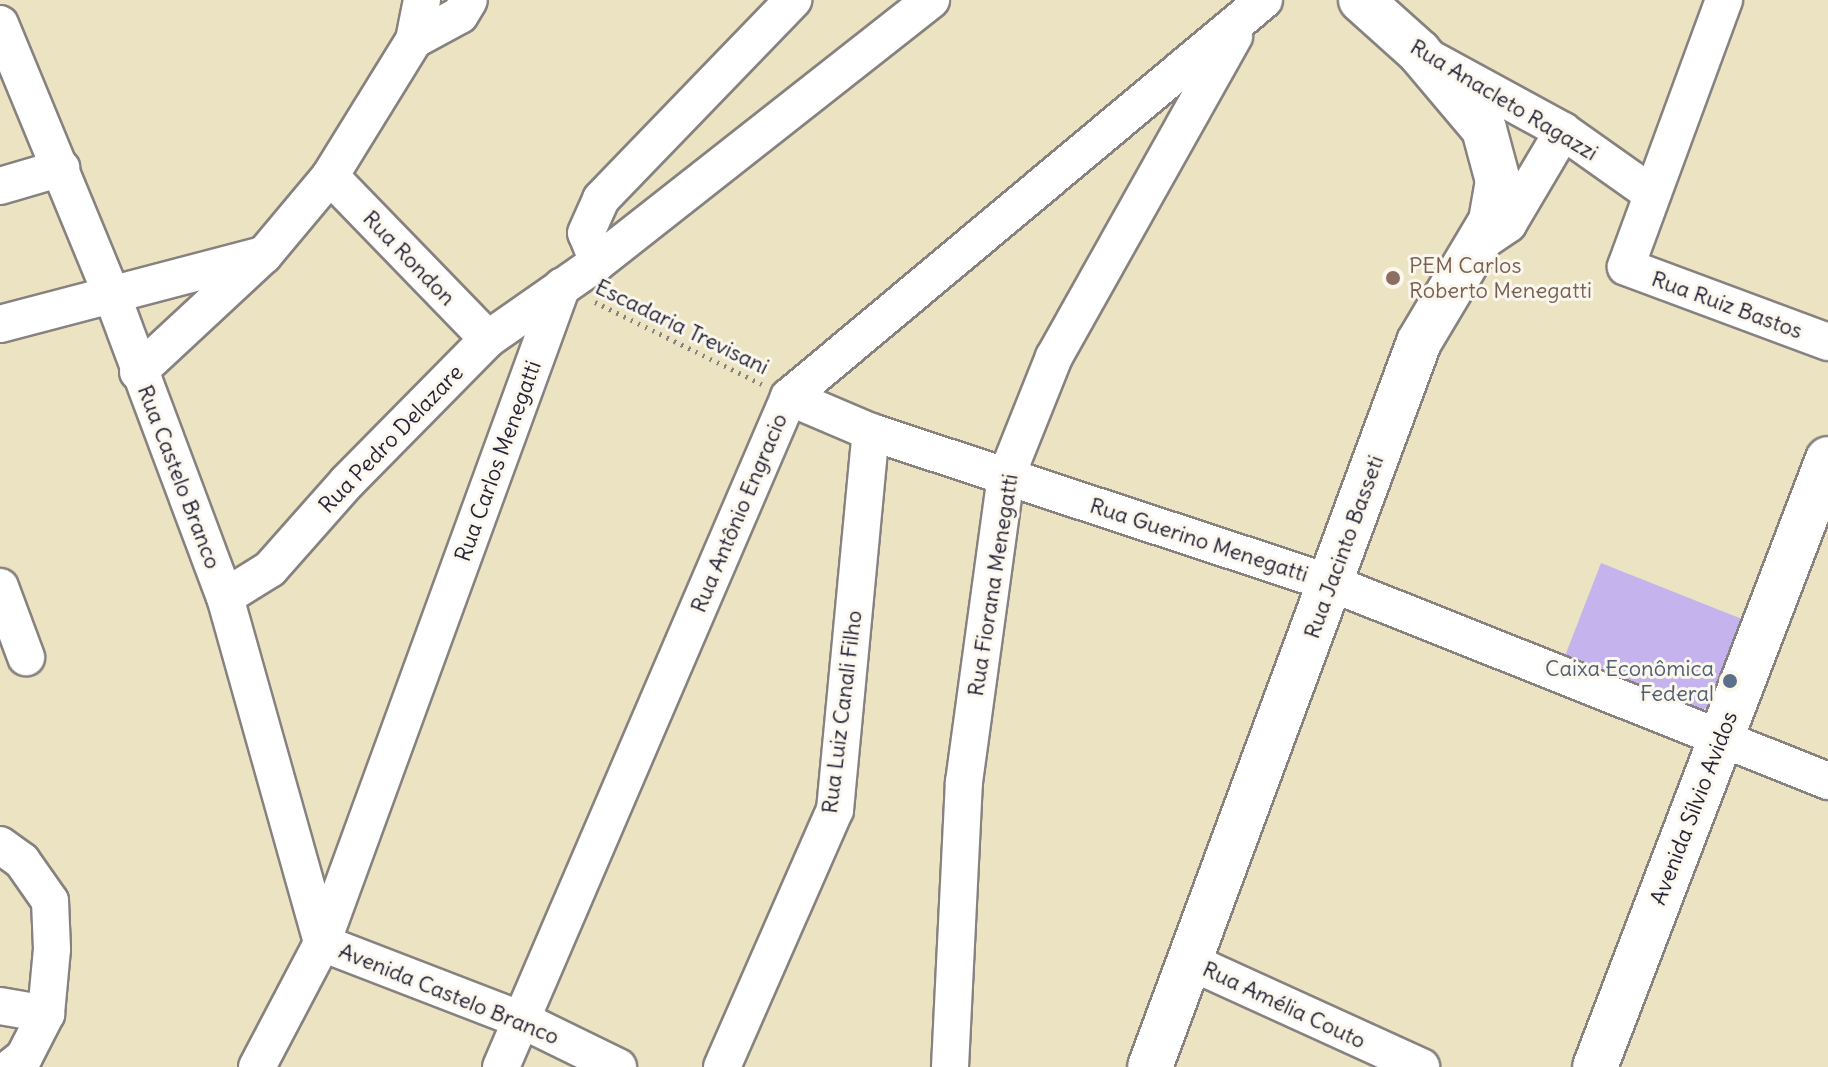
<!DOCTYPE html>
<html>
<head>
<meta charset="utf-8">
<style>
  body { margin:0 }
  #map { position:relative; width:1828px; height:1067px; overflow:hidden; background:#ece3c3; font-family:Delius,sans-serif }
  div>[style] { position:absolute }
  .building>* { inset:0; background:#c5b3ed }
  .path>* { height:5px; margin-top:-2.5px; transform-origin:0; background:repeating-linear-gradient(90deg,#87827f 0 2px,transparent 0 8px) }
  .roads { filter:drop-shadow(2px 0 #87827f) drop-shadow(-2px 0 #87827f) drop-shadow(0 2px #87827f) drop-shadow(0 -2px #87827f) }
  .minor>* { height:36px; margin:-18px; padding:0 18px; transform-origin:18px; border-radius:18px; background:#fff }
  .major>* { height:44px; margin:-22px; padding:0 22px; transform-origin:22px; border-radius:22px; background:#fff }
  .dots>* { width:22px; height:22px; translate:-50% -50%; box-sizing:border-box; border:4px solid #fbf7ec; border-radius:50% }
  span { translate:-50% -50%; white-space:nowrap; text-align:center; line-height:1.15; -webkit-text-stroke:6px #fbf7ec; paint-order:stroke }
  .street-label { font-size:22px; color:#22223b }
  .education-label { font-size:22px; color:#785e54 }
  .left { translate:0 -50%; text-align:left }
  .service-label { font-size:22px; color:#4e5e75 }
  .right { translate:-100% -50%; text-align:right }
</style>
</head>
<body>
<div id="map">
  <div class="building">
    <i style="clip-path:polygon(1601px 563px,1747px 621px,1714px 705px,1701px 710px,1565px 656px)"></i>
  </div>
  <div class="path">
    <i style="left:595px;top:302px;width:186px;rotate:26.2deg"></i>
  </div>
  <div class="roads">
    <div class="minor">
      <i style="left:1724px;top:0;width:284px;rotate:110.2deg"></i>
      <i style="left:1626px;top:267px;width:215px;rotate:20.4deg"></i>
      <i style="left:0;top:24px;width:296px;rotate:67.6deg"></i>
      <i style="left:113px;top:298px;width:319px;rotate:69.5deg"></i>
      <i style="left:225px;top:597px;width:359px;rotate:74.3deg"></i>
      <i style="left:414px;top:40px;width:52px;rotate:-28.5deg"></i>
      <i style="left:460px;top:15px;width:17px;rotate:-59deg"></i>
      <i style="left:1431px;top:59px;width:150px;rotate:28.6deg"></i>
      <i style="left:1563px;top:131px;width:109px;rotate:35.3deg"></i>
      <i style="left:330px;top:176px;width:227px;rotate:45.9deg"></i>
      <i style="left:0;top:186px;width:64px;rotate:-16.4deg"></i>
      <i style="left:1480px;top:243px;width:34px;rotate:-34deg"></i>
      <i style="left:1508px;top:224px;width:108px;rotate:-59.4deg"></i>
      <i style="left:598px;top:262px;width:31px;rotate:-112deg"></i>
      <i style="left:586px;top:233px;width:37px;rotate:-66deg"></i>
      <i style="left:601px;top:199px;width:277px;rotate:-46deg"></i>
      <i style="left:0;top:324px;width:268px;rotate:-14.7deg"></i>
      <i style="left:138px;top:372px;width:172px;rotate:-42.9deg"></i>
      <i style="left:264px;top:255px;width:103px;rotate:-50.1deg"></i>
      <i style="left:330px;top:176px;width:160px;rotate:-58.3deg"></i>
      <i style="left:414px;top:40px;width:41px;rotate:-78.7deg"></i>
      <i style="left:789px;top:397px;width:89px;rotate:23.1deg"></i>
      <i style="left:871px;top:432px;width:484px;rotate:18.2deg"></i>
      <i style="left:1331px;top:583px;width:535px;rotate:21.72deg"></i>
      <i style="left:0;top:587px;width:75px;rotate:69.6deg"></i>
      <i style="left:225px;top:597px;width:53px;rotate:-31.9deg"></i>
      <i style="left:270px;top:569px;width:116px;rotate:-48.5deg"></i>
      <i style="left:347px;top:482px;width:201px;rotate:-45.4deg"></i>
      <i style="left:488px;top:339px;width:134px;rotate:-35deg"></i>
      <i style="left:598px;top:262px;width:424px;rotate:-38.2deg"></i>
      <i style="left:0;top:845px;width:27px;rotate:36deg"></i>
      <i style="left:22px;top:861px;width:49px;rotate:55deg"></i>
      <i style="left:50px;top:901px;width:48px;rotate:87.6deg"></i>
      <i style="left:52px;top:949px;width:65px;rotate:95.3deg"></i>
      <i style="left:46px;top:1014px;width:48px;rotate:117.1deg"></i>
      <i style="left:24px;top:1057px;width:16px;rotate:142deg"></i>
      <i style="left:322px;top:943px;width:214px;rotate:21.1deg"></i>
      <i style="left:522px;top:1020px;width:107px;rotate:26.1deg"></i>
      <i style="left:1191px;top:962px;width:253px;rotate:24.5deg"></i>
      <i style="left:0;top:1006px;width:47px;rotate:9.9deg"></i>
      <i style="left:257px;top:1067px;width:140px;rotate:-62.3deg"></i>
      <i style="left:322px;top:943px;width:699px;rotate:-69.93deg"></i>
      <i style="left:501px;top:1067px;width:729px;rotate:-66.74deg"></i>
      <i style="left:789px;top:397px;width:619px;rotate:-39.89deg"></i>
      <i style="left:722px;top:1067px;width:281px;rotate:-66.3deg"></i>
      <i style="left:835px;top:810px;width:380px;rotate:-84.6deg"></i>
      <i style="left:950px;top:1067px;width:285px;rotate:-87.2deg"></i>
      <i style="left:964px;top:782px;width:308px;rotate:-82.2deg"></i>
      <i style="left:1006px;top:477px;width:129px;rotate:-68.2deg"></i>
      <i style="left:1054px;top:357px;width:368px;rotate:-60.7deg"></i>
    </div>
    <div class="major">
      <i style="left:1150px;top:1067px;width:773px;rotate:-69.64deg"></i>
      <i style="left:1419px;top:342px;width:141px;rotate:-59.2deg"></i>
      <i style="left:1491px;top:221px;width:41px;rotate:-80.1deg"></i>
      <i style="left:1498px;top:181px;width:54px;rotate:-105.1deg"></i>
      <i style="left:1484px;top:129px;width:101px;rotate:-130.2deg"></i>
      <i style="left:1419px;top:52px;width:78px;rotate:-138.1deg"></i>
      <i style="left:1595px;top:1067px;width:651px;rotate:-69.03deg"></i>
    </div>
  </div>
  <div class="dots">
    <i style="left:1393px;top:278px;background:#8d6e63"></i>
    <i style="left:1730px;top:681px;background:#5c6f8a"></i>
  </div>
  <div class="street-label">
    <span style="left:1504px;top:100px;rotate:31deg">Rua Anacleto Ragazzi</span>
    <span style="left:409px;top:258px;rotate:46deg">Rua Rondon</span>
    <span style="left:1727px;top:305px;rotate:20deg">Rua Ruiz Bastos</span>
    <span style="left:682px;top:327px;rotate:26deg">Escadaria Trevisani</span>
    <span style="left:391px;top:439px;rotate:-46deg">Rua Pedro Delazare</span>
    <span style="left:498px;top:461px;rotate:-70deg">Rua Carlos Menegatti</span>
    <span style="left:179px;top:477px;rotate:69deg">Rua Castelo Branco</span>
    <span style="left:739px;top:513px;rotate:-67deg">Rua Antônio Engracio</span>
    <span style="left:1199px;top:540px;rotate:18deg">Rua Guerino Menegatti</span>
    <span style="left:1344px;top:547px;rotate:-70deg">Rua Jacinto Basseti</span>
    <span style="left:993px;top:585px;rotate:-81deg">Rua Fiorana Menegatti</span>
    <span style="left:842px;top:712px;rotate:-83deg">Rua Luiz Canali Filho</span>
    <span style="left:1694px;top:808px;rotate:-69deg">Avenida Sílvio Avidos</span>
    <span style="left:449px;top:994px;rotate:22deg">Avenida Castelo Branco</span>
    <span style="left:1284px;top:1005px;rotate:25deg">Rua Amélia Couto</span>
  </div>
  <div class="education-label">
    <span class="left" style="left:1409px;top:278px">PEM Carlos<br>Roberto Menegatti</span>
  </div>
  <div class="service-label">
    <span class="right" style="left:1714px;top:681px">Caixa Econômica<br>Federal</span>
  </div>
</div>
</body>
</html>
